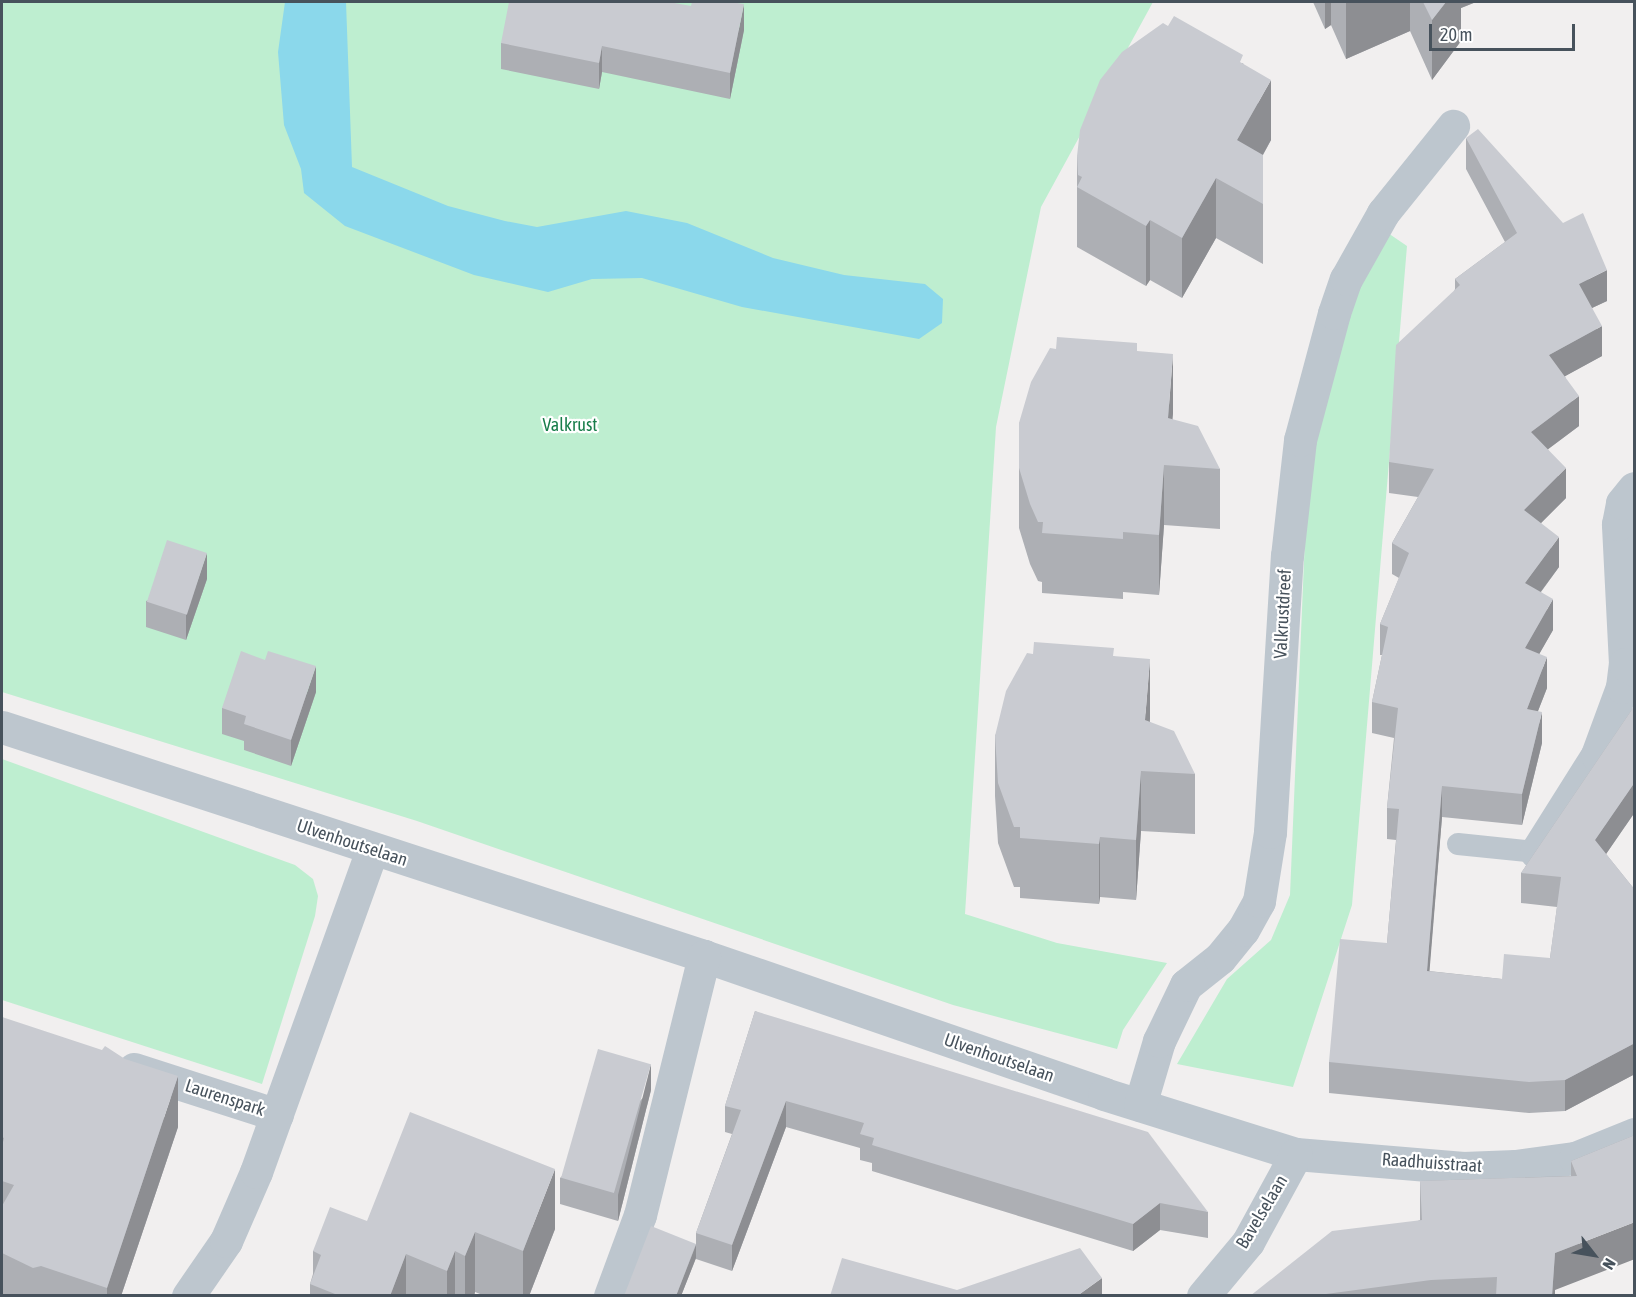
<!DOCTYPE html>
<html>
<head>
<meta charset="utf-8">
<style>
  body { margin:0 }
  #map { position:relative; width:1636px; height:1297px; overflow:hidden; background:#f1efef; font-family:"Asap Condensed",sans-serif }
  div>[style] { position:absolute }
  .green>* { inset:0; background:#beeed0 }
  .water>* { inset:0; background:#8bd8eb }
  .lane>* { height:22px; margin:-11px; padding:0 11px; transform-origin:11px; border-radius:11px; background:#bdc6ce }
  .street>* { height:33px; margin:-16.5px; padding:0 16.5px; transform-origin:16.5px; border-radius:16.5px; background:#bdc6ce }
  .wall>* { inset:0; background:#adafb4 }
  .shaded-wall>* { inset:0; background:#8d8e92 }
  .building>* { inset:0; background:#c9cbd1; transform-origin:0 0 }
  span { translate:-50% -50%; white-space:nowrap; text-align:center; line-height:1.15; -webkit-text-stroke:4.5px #fff; paint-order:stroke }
  .park-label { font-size:18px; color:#187d4a }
  .street-label { font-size:18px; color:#47525c }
  .frame { position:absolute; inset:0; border:3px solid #47525c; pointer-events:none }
  .north { position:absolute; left:1564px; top:1225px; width:60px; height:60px; -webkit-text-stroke:4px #fff; paint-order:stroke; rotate:121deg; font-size:16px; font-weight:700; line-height:24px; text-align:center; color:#47525c }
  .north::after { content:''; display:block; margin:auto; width:21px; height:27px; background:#47525c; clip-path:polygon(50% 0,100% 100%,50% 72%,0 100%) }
  .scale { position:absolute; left:1429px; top:24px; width:146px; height:27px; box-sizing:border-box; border:3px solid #47525c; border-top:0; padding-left:8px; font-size:18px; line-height:21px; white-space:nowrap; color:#47525c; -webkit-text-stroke:4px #fff; paint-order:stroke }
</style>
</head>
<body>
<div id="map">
  <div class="green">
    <i style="clip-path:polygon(2px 2px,1153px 2px,1041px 207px,996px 427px,965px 914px,1057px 943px,1167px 963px,1123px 1030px,1117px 1049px,953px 1005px,417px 821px,2px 692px)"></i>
    <i style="clip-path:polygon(1385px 231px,1407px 246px,1352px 905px,1293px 1087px,1177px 1064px,1227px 979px,1271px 940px,1290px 895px,1306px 514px,1320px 417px,1342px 327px)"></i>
    <i style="clip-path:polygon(2px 759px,295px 865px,313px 879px,318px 896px,315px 916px,262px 1084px,2px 1000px)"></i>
  </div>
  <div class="water">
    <i style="clip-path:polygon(285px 2px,346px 2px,352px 167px,448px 206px,505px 221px,537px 227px,626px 211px,687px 223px,773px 258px,844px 275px,925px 284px,943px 299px,942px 323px,919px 339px,742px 307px,642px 278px,592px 279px,548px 292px,474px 275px,345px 226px,304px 193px,301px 169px,284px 125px,278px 52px)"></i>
  </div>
  <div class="lane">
    <i style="left:1458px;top:844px;width:78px;rotate:5.9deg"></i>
  </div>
  <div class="street">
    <i style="left:1625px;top:664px;width:140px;rotate:-92.9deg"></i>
    <i style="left:1618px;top:524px;width:21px;rotate:-79deg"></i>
    <i style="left:1622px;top:503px;width:19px;rotate:-51deg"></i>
    <i style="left:2px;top:727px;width:738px;rotate:18.07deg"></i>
    <i style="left:704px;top:956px;width:423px;rotate:19deg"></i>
    <i style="left:1104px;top:1094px;width:201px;rotate:17.4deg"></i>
    <i style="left:1296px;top:1154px;width:168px;rotate:4.8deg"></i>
    <i style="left:1463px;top:1168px;width:52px;rotate:-2.2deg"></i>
    <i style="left:1515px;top:1166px;width:61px;rotate:-7.6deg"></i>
    <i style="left:1575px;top:1158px;width:64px;rotate:-22.1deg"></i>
    <i style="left:1536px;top:852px;width:115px;rotate:-57.8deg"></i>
    <i style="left:1597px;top:755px;width:72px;rotate:-69.8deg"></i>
    <i style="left:1622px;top:687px;width:23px;rotate:-83deg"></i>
    <i style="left:1625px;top:664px;width:11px;rotate:34deg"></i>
    <i style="left:134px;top:1069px;width:150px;rotate:17.8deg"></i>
    <i style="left:1140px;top:1105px;width:67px;rotate:-73.5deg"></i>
    <i style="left:1159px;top:1041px;width:62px;rotate:-64.3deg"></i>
    <i style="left:1186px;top:985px;width:43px;rotate:-38.5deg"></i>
    <i style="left:1220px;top:958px;width:36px;rotate:-51deg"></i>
    <i style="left:1243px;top:930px;width:33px;rotate:-61deg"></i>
    <i style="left:1259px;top:901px;width:70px;rotate:-80.9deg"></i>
    <i style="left:1270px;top:832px;width:277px;rotate:-86.5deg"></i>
    <i style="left:1287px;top:556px;width:117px;rotate:-83.6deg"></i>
    <i style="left:1300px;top:440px;width:131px;rotate:-75deg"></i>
    <i style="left:1334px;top:313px;width:36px;rotate:-71deg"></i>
    <i style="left:1346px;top:279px;width:76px;rotate:-60.7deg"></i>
    <i style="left:1383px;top:213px;width:112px;rotate:-51.2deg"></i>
    <i style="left:188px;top:1296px;width:67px;rotate:-55.4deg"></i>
    <i style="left:226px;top:1241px;width:75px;rotate:-66.5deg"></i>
    <i style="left:256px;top:1172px;width:342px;rotate:-70.2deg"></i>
    <i style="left:610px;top:1296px;width:86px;rotate:-69.7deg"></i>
    <i style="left:640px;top:1215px;width:267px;rotate:-76.1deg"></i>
    <i style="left:1203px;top:1296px;width:70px;rotate:-50.2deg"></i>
    <i style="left:1248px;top:1242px;width:100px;rotate:-61.4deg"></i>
  </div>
  <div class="wall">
    <i style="clip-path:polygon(1313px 2px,1476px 2px,1461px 8px,1461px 41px,1432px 80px,1410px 31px,1346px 59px,1331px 25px,1325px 29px)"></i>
    <i style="clip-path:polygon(744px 30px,730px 99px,602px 72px,599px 89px,501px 69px,501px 43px)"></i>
    <i style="clip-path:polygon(1243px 63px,1271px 140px,1263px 155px,1263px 264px,1216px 238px,1182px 298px,1150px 280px,1146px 286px,1077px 247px,1077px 156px)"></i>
    <i style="clip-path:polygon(1466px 138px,1607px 301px,1592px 308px,1602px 356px,1565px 376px,1579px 426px,1548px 449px,1566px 498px,1541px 523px,1559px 567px,1541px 592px,1553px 630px,1539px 654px,1547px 688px,1538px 711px,1542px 743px,1522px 825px,1442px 817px,1429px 971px,1502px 979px,1550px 958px,1557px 907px,1521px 903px,1521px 873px,1635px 705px,1635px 812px,1606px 854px,1635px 890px,1635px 1074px,1565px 1111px,1529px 1113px,1329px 1093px,1329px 1062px,1387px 943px,1396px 840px,1387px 839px,1387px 808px,1394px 738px,1372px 733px,1372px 702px,1382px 655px,1380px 655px,1380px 624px,1399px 578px,1392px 574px,1392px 543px,1418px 497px,1389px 493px,1389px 462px,1455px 289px,1455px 279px,1505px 242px,1466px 169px)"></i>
    <i style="clip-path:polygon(1137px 351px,1173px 413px,1172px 419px,1220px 469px,1220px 529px,1164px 525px,1159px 595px,1123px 592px,1123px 599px,1042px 593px,1042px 582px,1038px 581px,1030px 564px,1019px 528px,1019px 423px)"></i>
    <i style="clip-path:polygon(207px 579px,186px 640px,146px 627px,146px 601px)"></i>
    <i style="clip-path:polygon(1033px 654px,1114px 656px,1150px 722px,1195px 774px,1195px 834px,1141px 831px,1136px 900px,1100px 897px,1099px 904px,1020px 898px,1020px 887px,1014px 887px,998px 843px,995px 796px,995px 736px)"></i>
    <i style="clip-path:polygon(316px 692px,291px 766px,244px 750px,244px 741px,222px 734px,222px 708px)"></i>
    <i style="clip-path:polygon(755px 1011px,1208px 1212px,1208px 1238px,1160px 1230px,1133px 1251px,872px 1171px,872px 1163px,860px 1160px,860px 1148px,786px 1127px,732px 1271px,696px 1259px,696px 1258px,681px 1296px,624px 1296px,696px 1244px,696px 1233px,732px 1134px,725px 1132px,725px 1106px)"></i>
    <i style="clip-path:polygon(2px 1017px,178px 1127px,121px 1296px,2px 1296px)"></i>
    <i style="clip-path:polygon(651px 1090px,618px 1221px,560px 1204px,560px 1178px)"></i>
    <i style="clip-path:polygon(1635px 1135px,1555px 1290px,1555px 1296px,1250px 1296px,1420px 1220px,1420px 1181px,1571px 1176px,1571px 1161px)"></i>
    <i style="clip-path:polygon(367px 1221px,555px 1229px,529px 1296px,485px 1296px,475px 1292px,474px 1296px,310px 1296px,310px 1284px,313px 1274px,313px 1251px)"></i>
  </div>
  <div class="shaded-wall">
    <i style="clip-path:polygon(1325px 2px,1331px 2px,1331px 25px,1325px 29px)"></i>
    <i style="clip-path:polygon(1346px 2px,1410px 2px,1410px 31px,1346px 59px)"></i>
    <i style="clip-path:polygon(1446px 2px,1476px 2px,1461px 8px,1461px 41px,1432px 80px,1432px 20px)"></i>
    <i style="clip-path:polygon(744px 4px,744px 30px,730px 99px,730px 73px)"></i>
    <i style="clip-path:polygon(602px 46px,602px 72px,599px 89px,599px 63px)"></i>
    <i style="clip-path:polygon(1271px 80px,1271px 140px,1242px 192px,1237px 140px)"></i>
    <i style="clip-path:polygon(1216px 178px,1216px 238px,1182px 298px,1182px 238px)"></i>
    <i style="clip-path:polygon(1150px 220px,1150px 280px,1146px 286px,1146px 226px)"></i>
    <i style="clip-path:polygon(1607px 270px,1607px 301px,1579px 314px,1579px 284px)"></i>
    <i style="clip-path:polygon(1602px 326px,1602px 356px,1549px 385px,1549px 355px)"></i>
    <i style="clip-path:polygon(1173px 354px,1173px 413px,1169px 465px,1168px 418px)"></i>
    <i style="clip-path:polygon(1579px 396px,1579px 426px,1531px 462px,1531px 432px)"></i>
    <i style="clip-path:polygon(1164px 465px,1164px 525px,1159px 595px,1159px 535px)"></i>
    <i style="clip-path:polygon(1566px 468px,1566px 498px,1524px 540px,1524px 510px)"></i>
    <i style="clip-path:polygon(1559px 537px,1559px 567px,1525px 613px,1525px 583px)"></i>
    <i style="clip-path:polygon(207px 553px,207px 579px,186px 640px,186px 614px)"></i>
    <i style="clip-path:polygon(1553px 599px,1553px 630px,1525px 679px,1525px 648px)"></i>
    <i style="clip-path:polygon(1547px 657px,1547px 688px,1527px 739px,1527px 709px)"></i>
    <i style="clip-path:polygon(1150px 659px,1150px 719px,1146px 771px,1145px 720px)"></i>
    <i style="clip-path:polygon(316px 666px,316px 692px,291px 766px,291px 740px)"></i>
    <i style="clip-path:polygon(1542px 712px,1542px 743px,1522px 825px,1522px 794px)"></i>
    <i style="clip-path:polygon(1141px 771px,1141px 831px,1136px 900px,1136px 840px)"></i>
    <i style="clip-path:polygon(1635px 782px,1635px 812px,1595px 870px,1595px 840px)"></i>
    <i style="clip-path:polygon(1442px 786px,1442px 817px,1427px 1002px,1427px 971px)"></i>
    <i style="clip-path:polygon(1100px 837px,1100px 897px,1099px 904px,1099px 844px)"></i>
    <i style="clip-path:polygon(1635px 1043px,1635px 1074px,1565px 1111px,1565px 1080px)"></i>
    <i style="clip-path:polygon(651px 1064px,651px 1090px,618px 1221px,618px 1195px)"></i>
    <i style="clip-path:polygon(178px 1076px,178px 1127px,121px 1296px,107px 1296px,107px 1288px)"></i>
    <i style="clip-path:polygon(786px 1101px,786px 1127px,732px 1271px,732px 1245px)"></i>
    <i style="clip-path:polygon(555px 1169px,555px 1229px,529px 1296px,523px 1296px,523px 1251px)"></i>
    <i style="clip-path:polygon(1160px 1203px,1160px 1230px,1133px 1251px,1133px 1224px)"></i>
    <i style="clip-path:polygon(1635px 1222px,1635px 1259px,1555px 1290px,1555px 1296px,1552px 1296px,1555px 1253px)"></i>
    <i style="clip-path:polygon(475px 1232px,475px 1292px,474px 1296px,465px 1296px,465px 1256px)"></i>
    <i style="clip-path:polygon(696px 1245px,696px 1258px,681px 1296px,676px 1296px)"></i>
    <i style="clip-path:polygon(455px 1251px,455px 1296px,447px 1296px,447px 1271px)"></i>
    <i style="clip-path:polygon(406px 1254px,406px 1296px,390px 1296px)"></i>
    <i style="clip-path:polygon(1102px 1278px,1102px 1296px,1077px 1296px)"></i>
  </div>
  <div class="building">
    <i style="clip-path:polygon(509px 2px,669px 2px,691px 6px,692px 2px,730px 2px,744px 4px,730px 73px,602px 46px,599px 63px,501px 43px)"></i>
    <i style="clip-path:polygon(1423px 2px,1446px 2px,1432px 20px)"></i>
    <i style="clip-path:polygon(1174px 16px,1243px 55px,1240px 62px,1271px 80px,1237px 140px,1263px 155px,1263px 204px,1216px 178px,1182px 238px,1150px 220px,1146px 226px,1077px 187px,1082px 177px,1078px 175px,1077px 156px,1080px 130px,1100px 80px,1122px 52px,1163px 23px,1168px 26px)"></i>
    <i style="clip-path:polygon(1478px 129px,1563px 223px,1583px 213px,1607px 270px,1579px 284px,1602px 326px,1549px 355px,1579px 396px,1531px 432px,1566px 468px,1524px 510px,1559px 537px,1525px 583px,1553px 599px,1525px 648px,1547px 657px,1527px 709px,1542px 712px,1522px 794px,1442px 786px,1427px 971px,1502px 979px,1504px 954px,1550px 958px,1561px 877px,1521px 873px,1635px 705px,1635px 782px,1595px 840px,1635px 890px,1635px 1043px,1565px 1080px,1529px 1082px,1329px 1062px,1340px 939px,1387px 943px,1399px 809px,1387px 808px,1398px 708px,1372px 702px,1388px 627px,1380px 624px,1409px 553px,1392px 543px,1434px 469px,1389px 462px,1396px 345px,1460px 285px,1455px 279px,1517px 233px,1466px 138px)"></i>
    <i style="clip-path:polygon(1057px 337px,1137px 343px,1137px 351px,1173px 354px,1168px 418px,1198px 426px,1220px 469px,1164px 465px,1159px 535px,1123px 532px,1123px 539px,1042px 533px,1043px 522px,1038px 522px,1030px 504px,1019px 468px,1019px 423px,1031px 382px,1050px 348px,1056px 349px)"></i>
    <i style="left:167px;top:540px;width:42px;height:65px;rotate:18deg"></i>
    <i style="clip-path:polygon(1034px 642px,1114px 648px,1113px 656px,1150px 659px,1145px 720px,1174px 731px,1195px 774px,1141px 771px,1136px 840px,1100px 837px,1099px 844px,1020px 838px,1020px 827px,1014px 827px,998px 783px,995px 736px,1006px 691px,1027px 653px,1033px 654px)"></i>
    <i style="clip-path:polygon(241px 651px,265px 660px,268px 651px,316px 666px,291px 740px,244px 724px,246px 716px,222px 708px)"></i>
    <i style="clip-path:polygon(755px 1011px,1148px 1132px,1208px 1212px,1160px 1203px,1133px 1224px,872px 1145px,874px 1138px,860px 1134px,864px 1123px,786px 1101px,732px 1245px,696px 1233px,741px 1110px,725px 1106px)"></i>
    <i style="clip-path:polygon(2px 1017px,102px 1050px,105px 1046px,125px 1059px,178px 1076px,107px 1288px,41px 1266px,33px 1268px,2px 1253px,2px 1206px,14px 1185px,2px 1181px,2px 1146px,4px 1138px,2px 1137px)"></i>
    <i style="left:598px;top:1049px;width:55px;height:134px;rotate:16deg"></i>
    <i style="clip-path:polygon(410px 1112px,555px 1169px,523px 1251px,475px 1232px,465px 1256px,455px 1251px,447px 1271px,406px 1254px,390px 1296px,340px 1296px,310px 1284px,321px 1255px,313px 1251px,330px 1207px,367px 1221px)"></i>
    <i style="clip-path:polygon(1635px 1135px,1635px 1222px,1555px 1253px,1552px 1296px,1496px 1296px,1497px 1277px,1431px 1280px,1326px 1294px,1327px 1296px,1250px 1296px,1332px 1231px,1422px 1220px,1420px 1181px,1577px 1176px,1571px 1161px)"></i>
    <i style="clip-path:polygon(651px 1226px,696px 1244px,676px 1296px,624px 1296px)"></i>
    <i style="clip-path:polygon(1080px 1248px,1102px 1278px,1077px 1296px,830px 1296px,842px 1258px,957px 1290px)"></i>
  </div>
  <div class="park-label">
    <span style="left:570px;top:425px">Valkrust</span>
  </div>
  <div class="street-label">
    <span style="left:1283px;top:614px;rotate:-87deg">Valkrustdreef</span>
    <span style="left:352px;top:843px;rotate:18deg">Ulvenhoutselaan</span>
    <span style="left:999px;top:1058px;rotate:19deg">Ulvenhoutselaan</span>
    <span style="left:225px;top:1098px;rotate:18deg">Laurenspark</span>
    <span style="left:1432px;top:1163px;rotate:4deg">Raadhuisstraat</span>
    <span style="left:1262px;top:1212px;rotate:-59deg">Bavelselaan</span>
  </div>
  <div class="frame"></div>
  <div class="north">N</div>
  <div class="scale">20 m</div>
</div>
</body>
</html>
